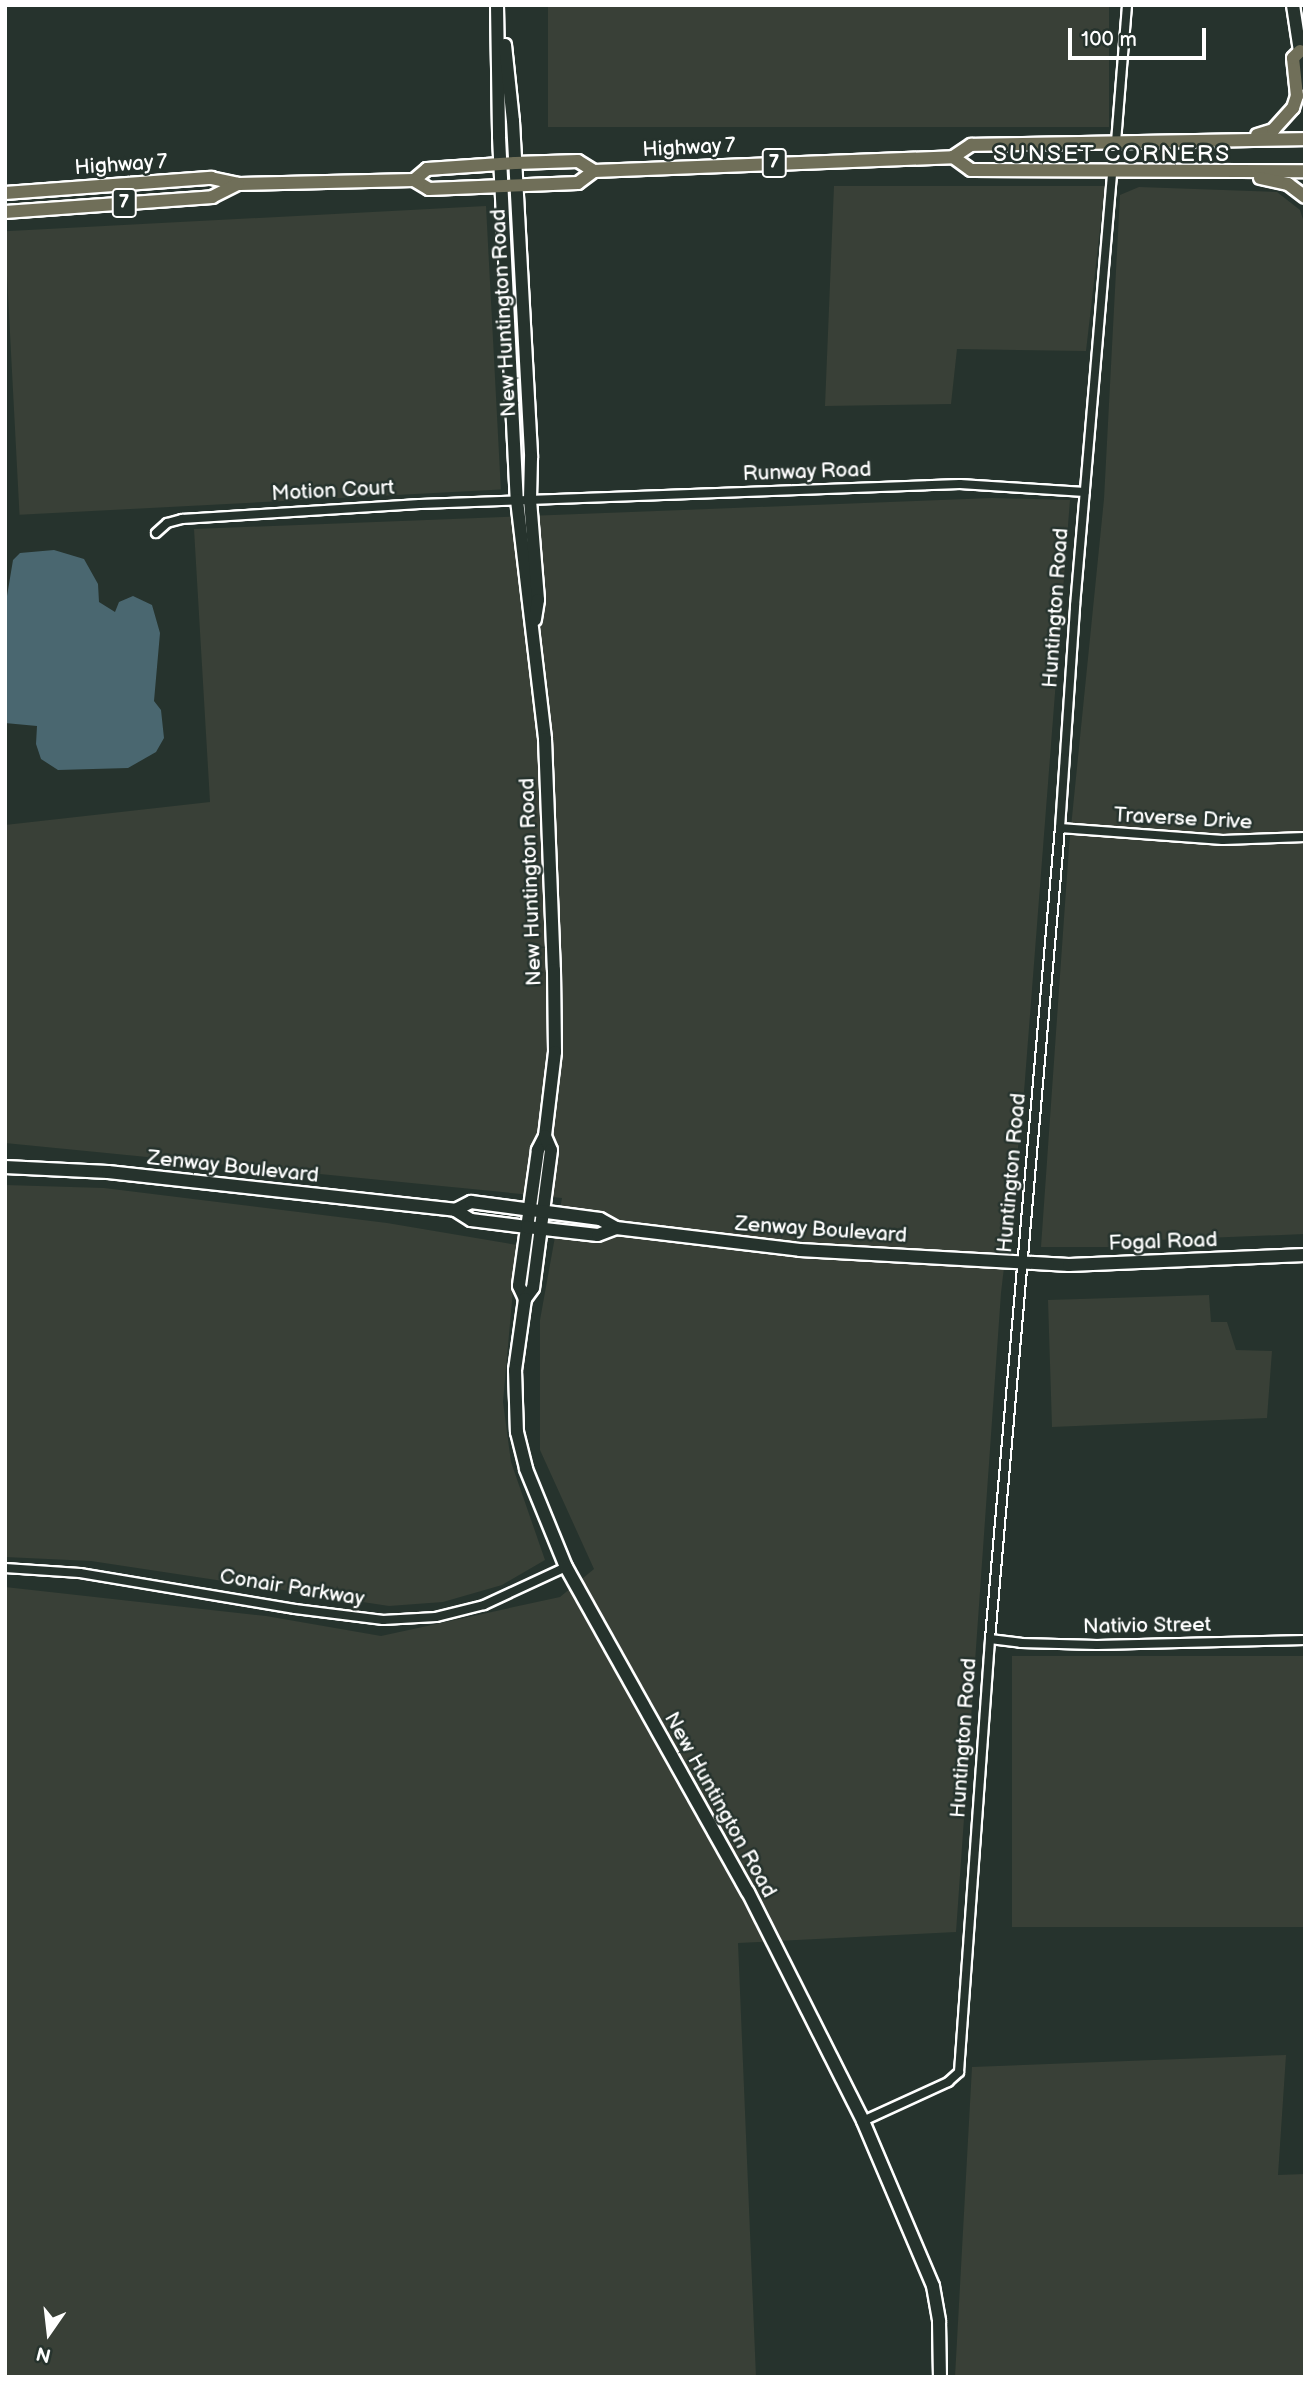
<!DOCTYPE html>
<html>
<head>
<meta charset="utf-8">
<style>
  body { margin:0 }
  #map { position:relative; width:1310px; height:2382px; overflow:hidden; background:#26332d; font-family:"Balsamiq Sans",sans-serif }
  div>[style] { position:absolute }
  .built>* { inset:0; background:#394037; transform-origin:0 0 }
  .water>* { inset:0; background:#4a6770 }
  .roads { filter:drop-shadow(2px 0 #fff) drop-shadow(-2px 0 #fff) drop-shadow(0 2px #fff) drop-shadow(0 -2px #fff) }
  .street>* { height:8px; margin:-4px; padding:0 4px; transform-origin:4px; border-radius:4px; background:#26332d }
  .secondary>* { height:12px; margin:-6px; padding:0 6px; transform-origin:6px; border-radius:6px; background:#26332d }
  .primary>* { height:12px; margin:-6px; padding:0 6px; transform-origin:6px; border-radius:6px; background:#706f59 }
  span { translate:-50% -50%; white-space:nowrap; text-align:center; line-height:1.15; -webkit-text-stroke:5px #26332d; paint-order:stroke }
  .shield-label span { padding:2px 5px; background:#26332d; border:2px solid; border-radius:5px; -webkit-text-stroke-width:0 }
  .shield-label { font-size:19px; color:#fff; font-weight:700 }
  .street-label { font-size:21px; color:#fff }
  .neighbourhood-label { font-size:23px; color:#fff; letter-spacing:2px }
  .frame { position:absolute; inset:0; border:7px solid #fff; pointer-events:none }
  .north { position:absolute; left:14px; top:2298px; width:70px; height:70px; -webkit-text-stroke:5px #26332d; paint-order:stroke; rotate:194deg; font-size:19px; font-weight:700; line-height:28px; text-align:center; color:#fff }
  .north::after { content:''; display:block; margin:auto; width:24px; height:32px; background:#fff; clip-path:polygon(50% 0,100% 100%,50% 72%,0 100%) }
  .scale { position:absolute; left:1068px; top:28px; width:138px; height:32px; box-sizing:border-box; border:4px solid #fff; border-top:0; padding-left:9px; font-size:21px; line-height:24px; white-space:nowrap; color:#fff; -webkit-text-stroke:5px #26332d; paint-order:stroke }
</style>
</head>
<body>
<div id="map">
  <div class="built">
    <i style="left:548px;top:5px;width:561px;height:122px"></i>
    <i style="clip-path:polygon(834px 186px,1105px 186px,1086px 351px,957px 349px,951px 404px,825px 406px)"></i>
    <i style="clip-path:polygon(1139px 187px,1277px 192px,1300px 210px,1305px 226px,1305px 1234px,1157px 1240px,1133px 1247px,1041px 1247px,1069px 847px,1104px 499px,1120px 195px)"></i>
    <i style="left:486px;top:206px;width:284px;height:482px;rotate:87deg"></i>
    <i style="clip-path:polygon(992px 498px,1070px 500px,1023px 1105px,1001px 1293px,956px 1932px,738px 1943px,756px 2377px,5px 2377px,5px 1587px,266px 1616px,381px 1636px,560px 1597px,594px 1569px,540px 1450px,540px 1320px,562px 1198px,5px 1143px,5px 825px,210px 802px,194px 529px)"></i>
    <i style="clip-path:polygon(5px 1185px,104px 1188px,387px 1223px,517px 1245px,503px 1402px,511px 1462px,545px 1560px,502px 1585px,443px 1602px,389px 1606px,91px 1561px,5px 1557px)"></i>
    <i style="clip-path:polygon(1209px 1295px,1211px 1322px,1227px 1322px,1236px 1350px,1272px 1351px,1267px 1418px,1052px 1427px,1048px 1300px)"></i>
    <i style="left:1305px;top:1656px;width:271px;height:293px;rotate:90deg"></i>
    <i style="clip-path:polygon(1286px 2055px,1278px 2175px,1305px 2174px,1305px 2377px,955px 2377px,972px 2067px)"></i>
  </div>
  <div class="water">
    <i style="clip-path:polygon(54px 550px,84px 559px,98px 584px,99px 602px,115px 612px,119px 602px,133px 596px,152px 605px,160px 633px,154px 701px,161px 710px,164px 738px,156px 752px,128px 768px,58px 770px,41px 759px,36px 744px,37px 726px,5px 723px,5px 608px,13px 560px,20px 553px)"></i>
  </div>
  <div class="roads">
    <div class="street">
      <i style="left:1116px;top:142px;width:137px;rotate:-85.4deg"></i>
      <i style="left:156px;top:533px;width:15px;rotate:-42deg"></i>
      <i style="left:167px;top:523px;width:16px;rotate:-15deg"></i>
      <i style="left:182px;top:519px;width:238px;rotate:-3.6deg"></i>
      <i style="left:420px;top:504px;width:540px;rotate:-2.12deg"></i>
      <i style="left:960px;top:484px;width:125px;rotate:3.7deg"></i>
      <i style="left:1060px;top:828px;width:163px;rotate:4.2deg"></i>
      <i style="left:1223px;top:840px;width:82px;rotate:-2.1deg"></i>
      <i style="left:5px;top:1568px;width:75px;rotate:3.8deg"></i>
      <i style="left:80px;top:1573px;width:218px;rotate:9.5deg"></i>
      <i style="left:295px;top:1609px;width:89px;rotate:7.1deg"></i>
      <i style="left:383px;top:1620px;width:53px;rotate:-3.2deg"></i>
      <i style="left:436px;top:1617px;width:49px;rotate:-14deg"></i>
      <i style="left:484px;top:1605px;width:90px;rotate:-24.9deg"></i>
      <i style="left:990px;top:1639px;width:31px;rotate:7deg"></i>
      <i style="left:1021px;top:1643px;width:76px;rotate:1.5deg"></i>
      <i style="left:1097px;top:1645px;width:208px;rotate:-1.4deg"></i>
      <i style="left:863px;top:2121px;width:94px;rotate:-24.6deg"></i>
      <i style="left:948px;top:2082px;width:15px;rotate:-42deg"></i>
      <i style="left:959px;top:2072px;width:434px;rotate:-85.9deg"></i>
      <i style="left:990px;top:1639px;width:814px;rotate:-85.07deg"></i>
      <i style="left:1060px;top:828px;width:223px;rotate:-86.1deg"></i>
      <i style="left:1075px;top:606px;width:438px;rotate:-85.1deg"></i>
    </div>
    <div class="secondary">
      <i style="left:497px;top:5px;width:132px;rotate:89.1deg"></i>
      <i style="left:499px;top:137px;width:363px;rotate:87.2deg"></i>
      <i style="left:517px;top:500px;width:241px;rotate:83.3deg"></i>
      <i style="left:545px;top:739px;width:231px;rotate:87.8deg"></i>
      <i style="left:554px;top:970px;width:82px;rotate:89.3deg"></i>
      <i style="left:555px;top:1052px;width:85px;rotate:96.8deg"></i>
      <i style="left:545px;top:1136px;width:16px;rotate:117deg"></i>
      <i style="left:538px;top:1150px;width:137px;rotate:98deg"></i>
      <i style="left:519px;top:1286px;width:14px;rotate:65deg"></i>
      <i style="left:1293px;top:5px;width:80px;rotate:81.4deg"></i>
      <i style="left:505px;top:45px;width:76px;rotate:84deg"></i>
      <i style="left:513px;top:121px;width:337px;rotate:86.9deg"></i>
      <i style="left:531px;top:458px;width:42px;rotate:91.4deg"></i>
      <i style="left:530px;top:500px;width:100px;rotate:85.4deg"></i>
      <i style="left:538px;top:600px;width:20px;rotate:99deg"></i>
      <i style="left:545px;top:1136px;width:15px;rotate:67deg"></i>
      <i style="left:551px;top:1150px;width:139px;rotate:97.4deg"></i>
      <i style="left:533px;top:1288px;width:14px;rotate:126deg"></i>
      <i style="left:525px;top:1299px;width:72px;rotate:98deg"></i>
      <i style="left:515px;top:1370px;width:62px;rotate:88.2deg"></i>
      <i style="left:517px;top:1432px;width:38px;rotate:76deg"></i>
      <i style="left:526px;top:1469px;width:106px;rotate:67.8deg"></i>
      <i style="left:566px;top:1567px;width:372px;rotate:60.8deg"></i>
      <i style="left:748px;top:1892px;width:256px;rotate:63.3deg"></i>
      <i style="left:863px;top:2121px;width:179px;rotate:67deg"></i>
      <i style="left:933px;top:2286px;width:36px;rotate:80deg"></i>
      <i style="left:939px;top:2321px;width:56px;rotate:89deg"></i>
      <i style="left:5px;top:1167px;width:103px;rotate:2.8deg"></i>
      <i style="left:108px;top:1172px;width:349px;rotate:6.2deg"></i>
      <i style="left:455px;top:1210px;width:18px;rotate:-27deg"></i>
      <i style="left:471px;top:1202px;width:130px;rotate:7.5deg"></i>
      <i style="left:600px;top:1219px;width:18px;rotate:29deg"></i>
      <i style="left:616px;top:1228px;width:185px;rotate:6.8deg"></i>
      <i style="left:800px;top:1250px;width:269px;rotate:3.2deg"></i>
      <i style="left:1069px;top:1265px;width:236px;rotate:-2.4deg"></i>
      <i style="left:455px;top:1210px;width:19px;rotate:32deg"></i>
      <i style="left:471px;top:1220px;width:56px;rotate:7.1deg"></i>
      <i style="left:527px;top:1227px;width:71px;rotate:6.4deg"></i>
      <i style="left:598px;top:1235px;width:19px;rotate:-21deg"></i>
    </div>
    <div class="primary">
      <i style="left:1257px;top:135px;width:17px;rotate:-17deg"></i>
      <i style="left:1273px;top:130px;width:30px;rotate:-48deg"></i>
      <i style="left:1293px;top:108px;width:13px;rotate:-72deg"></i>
      <i style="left:1297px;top:96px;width:38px;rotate:-96deg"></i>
      <i style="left:1293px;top:58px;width:10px;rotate:-45deg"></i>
      <i style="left:953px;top:157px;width:22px;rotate:36deg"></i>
      <i style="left:971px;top:170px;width:334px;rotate:0.2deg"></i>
      <i style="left:1260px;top:178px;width:29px;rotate:12deg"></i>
      <i style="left:1288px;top:184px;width:21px;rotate:37deg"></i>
      <i style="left:414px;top:180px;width:17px;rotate:-40deg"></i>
      <i style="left:427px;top:169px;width:88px;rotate:-3.9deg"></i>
      <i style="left:515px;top:163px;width:63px;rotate:-1.8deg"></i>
      <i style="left:578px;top:161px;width:19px;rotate:32deg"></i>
      <i style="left:594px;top:171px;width:359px;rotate:-2.2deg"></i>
      <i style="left:953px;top:157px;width:22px;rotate:-34deg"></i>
      <i style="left:971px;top:145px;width:334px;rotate:-1deg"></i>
      <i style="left:5px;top:193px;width:207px;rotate:-4.2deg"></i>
      <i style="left:211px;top:178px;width:29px;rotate:12deg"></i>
      <i style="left:239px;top:184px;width:175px;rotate:-1.3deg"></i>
      <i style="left:414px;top:180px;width:17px;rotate:31deg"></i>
      <i style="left:429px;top:189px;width:149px;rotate:-2.3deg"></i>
      <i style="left:578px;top:183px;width:20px;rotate:-37deg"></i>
      <i style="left:5px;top:212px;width:208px;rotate:-4.1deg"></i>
      <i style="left:212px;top:197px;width:29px;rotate:-27deg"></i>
    </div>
  </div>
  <div class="shield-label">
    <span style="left:774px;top:163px">7</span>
    <span style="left:124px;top:203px">7</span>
  </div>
  <div class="street-label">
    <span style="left:689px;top:148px;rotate:-3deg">Highway 7</span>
    <span style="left:121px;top:165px;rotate:-4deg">Highway 7</span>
    <span style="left:504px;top:313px;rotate:-93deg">New Huntington Road</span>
    <span style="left:807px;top:472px;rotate:-2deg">Runway Road</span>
    <span style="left:333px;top:491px;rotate:-3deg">Motion Court</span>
    <span style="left:1056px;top:608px;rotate:-86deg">Huntington Road</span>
    <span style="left:1183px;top:819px;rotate:3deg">Traverse Drive</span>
    <span style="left:531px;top:882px;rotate:-92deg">New Huntington Road</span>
    <span style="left:233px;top:1167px;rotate:6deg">Zenway Boulevard</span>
    <span style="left:1012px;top:1173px;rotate:-85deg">Huntington Road</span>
    <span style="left:821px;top:1230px;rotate:4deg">Zenway Boulevard</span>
    <span style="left:1163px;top:1242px;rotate:-2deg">Fogal Road</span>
    <span style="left:292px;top:1588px;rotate:9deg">Conair Parkway</span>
    <span style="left:1147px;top:1626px;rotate:-1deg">Nativio Street</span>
    <span style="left:964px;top:1738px;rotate:-86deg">Huntington Road</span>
    <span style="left:720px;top:1805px;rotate:61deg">New Huntington Road</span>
  </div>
  <div class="neighbourhood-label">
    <span style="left:1112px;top:154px">SUNSET CORNERS</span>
  </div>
  <div class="frame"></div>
  <div class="north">N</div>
  <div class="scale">100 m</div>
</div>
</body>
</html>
